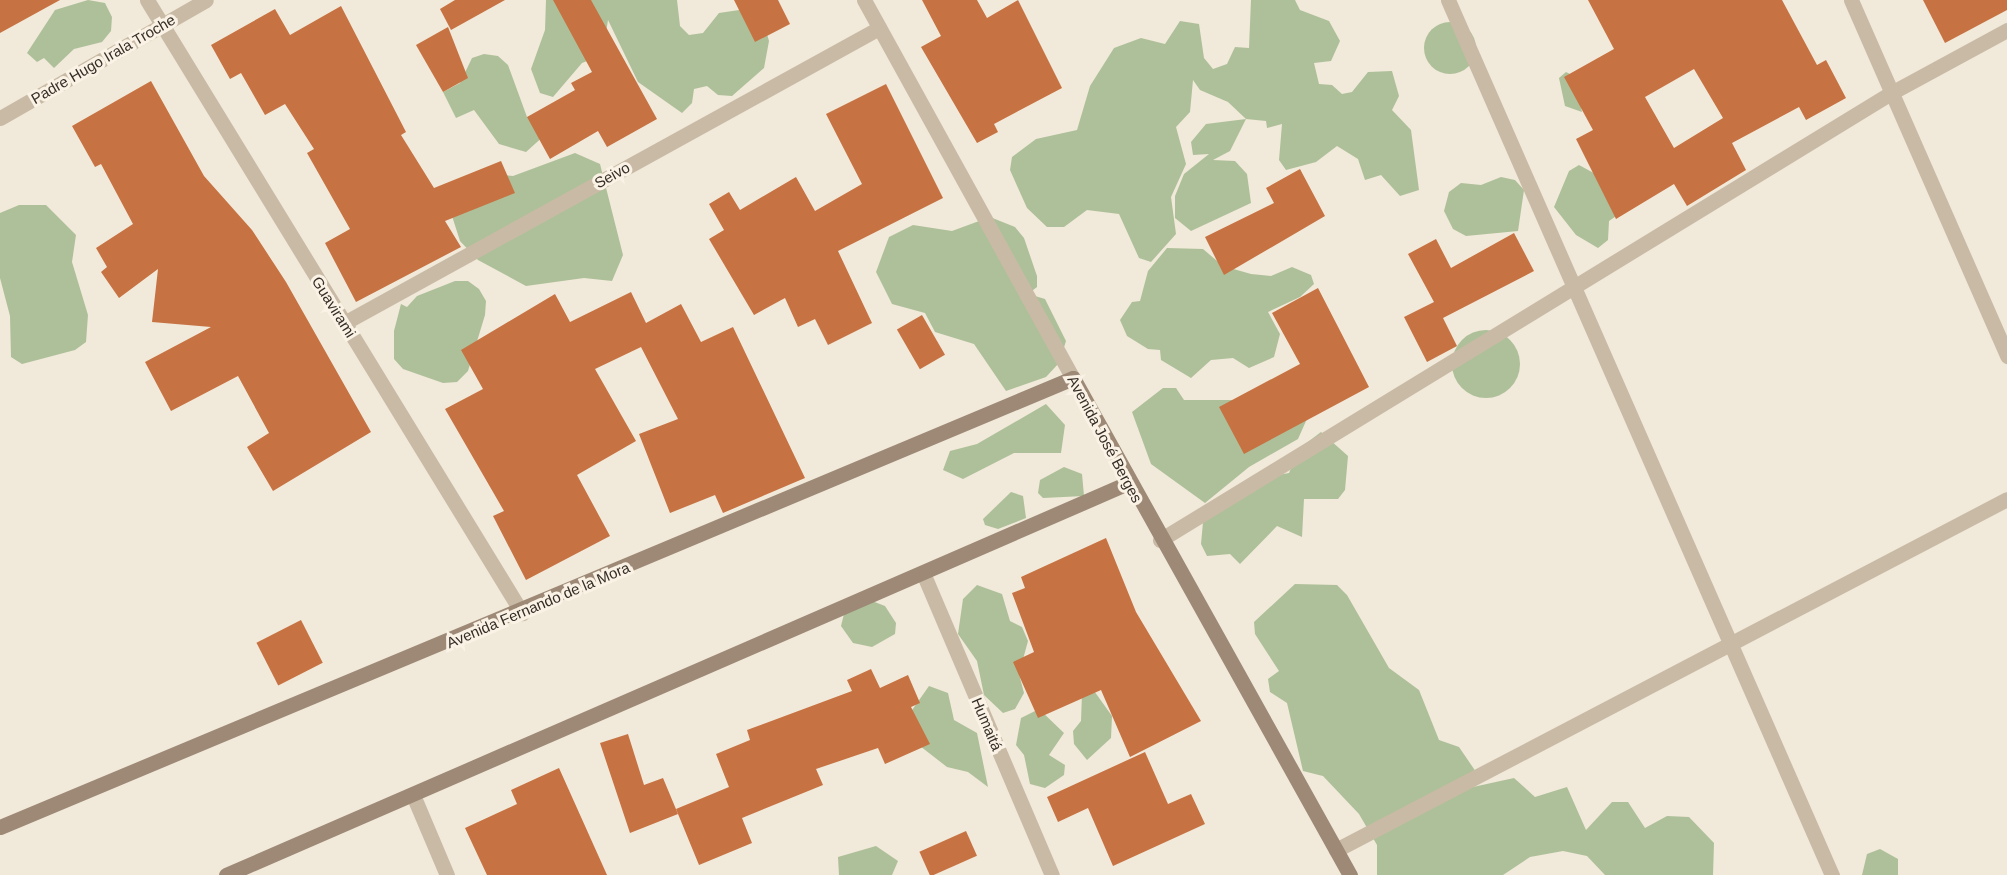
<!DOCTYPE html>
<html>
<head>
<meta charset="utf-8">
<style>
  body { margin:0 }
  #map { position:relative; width:2007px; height:875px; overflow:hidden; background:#f1e9d9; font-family:Arial,sans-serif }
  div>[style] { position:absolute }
  .green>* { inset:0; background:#aec099 }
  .round { border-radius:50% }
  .building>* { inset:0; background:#c77242; transform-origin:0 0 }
  .street>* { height:15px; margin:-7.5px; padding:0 7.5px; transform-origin:7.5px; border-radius:7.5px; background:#c9baa5 }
  .secondary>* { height:15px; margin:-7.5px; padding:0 7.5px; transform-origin:7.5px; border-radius:7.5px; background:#9d8976 }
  span { translate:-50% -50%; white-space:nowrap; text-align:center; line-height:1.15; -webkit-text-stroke:6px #f9f2e5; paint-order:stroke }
  .street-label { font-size:15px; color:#352d26 }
</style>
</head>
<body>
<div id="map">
  <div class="green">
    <i style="clip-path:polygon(88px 0,105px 3px,112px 17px,111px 31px,102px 42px,74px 49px,54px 68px,44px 58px,37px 62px,27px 53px,55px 10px)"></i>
    <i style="clip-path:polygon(546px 0,677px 0,680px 26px,689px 35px,703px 33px,719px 13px,746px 9px,765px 27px,769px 41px,764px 68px,732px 96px,718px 95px,707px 86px,694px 89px,692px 103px,682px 113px,638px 82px,608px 20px,604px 46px,595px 58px,582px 63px,553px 97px,540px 93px,531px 69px,545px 30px)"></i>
    <i style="clip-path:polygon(1251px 0,1295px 0,1300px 10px,1329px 21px,1340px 41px,1331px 61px,1314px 63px,1319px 84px,1332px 85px,1342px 94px,1352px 92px,1368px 72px,1392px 71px,1399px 96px,1392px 110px,1411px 130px,1419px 190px,1400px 196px,1381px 175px,1365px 180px,1358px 159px,1337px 146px,1316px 162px,1286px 170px,1279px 160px,1282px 124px,1267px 128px,1266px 121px,1246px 119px,1230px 151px,1213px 160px,1235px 161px,1247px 174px,1251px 203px,1191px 231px,1175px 218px,1175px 196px,1184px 174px,1209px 154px,1193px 155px,1191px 142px,1206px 124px,1246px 119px,1228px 102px,1200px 90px,1193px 80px,1190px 112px,1176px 127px,1186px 164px,1171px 197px,1176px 234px,1151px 262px,1139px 258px,1119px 214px,1087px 210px,1064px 227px,1047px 227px,1027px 208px,1010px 170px,1012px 157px,1036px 139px,1077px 130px,1090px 86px,1114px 48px,1141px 38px,1165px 44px,1180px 21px,1199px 24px,1204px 58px,1213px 69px,1227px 64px,1235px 47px,1249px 48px)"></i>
    <i class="round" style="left:1424px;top:22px;width:52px;height:52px"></i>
    <i style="clip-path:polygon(484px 54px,498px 56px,508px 65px,527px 117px,546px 119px,546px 134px,526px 152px,499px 144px,474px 110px,456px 118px,443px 92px,460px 83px,472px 58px)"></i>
    <i style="clip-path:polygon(1566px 72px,1574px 76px,1582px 112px,1565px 106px,1559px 78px)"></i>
    <i style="clip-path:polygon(575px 153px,600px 164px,623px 255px,612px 281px,584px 278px,526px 286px,478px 260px,460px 241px,452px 216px,487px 173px,513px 176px)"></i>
    <i style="clip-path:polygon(1579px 165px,1601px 177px,1622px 212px,1609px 221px,1608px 240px,1598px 248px,1576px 235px,1554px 207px,1569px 171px)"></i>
    <i style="clip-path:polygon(1501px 177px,1515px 180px,1524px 190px,1518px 231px,1466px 236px,1453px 229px,1444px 211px,1449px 192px,1461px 183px,1481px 185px)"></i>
    <i style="clip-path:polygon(19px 205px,46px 205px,76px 235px,72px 262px,88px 315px,86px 342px,75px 350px,22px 364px,11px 357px,10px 316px,0 278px,0 213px)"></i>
    <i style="clip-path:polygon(990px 217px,1015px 227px,1024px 238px,1037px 276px,1037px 287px,1028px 294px,1045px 299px,1066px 341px,1059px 363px,1046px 377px,1006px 391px,974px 344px,935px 332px,925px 313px,892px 304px,876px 272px,889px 237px,913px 225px,952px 231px)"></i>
    <i style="clip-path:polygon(1167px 248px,1203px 249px,1223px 266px,1251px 274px,1271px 276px,1292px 267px,1311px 275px,1314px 284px,1300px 297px,1268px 312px,1280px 334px,1274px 357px,1249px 368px,1233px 358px,1211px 360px,1191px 378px,1161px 360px,1160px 350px,1148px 349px,1127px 336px,1120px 320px,1132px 302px,1140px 301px,1148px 271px)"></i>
    <i style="clip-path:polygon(455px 281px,468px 281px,479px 289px,486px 301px,485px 315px,468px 371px,457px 382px,443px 383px,403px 369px,394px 359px,394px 331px,401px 304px,407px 307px,417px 296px)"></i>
    <i class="round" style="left:1452px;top:330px;width:68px;height:68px"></i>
    <i style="clip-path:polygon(1163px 388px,1176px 388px,1184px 400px,1250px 400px,1310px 412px,1298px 439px,1249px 467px,1205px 503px,1151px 464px,1132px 412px)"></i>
    <i style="clip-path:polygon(1046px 404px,1065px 425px,1061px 453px,1014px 453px,963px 479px,943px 470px,950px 451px,977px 444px)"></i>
    <i style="clip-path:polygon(1321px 432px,1348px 456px,1345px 490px,1338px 499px,1304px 499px,1302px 537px,1277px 526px,1240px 564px,1230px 554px,1207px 556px,1201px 544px,1203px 522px,1256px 490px,1261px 478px,1289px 473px,1300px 448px)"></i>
    <i style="clip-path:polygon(1064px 467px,1082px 474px,1084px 496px,1043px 498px,1038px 493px,1040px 480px)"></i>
    <i style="clip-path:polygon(1011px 492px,1023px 496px,1026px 518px,998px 529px,985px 525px,983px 519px)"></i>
    <i style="clip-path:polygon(1295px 584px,1337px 585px,1347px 595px,1389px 668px,1419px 690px,1439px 740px,1459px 747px,1474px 769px,1479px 778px,1473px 787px,1514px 778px,1535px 797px,1567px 787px,1586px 830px,1612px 802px,1628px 802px,1645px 828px,1667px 816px,1689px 817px,1714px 843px,1713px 875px,1605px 875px,1587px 856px,1563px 851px,1530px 857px,1503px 875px,1377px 875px,1377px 845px,1359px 814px,1323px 776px,1303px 771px,1287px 703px,1270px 692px,1268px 679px,1279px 671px,1255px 634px,1254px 622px)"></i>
    <i style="clip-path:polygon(977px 585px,1002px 594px,1010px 621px,1022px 627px,1028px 641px,1019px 674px,1024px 693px,1015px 709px,1003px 713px,984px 695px,977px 661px,958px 634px,963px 599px)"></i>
    <i style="clip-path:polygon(872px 601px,885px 606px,896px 623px,895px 634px,872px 647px,853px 643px,841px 626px,844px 614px)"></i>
    <i style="clip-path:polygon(929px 686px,948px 693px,954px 720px,977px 733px,988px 787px,968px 772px,947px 767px,911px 739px,910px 713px)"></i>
    <i style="clip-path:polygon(1092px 688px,1112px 716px,1111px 738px,1087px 760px,1074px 744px,1073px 731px,1081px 721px,1082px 693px)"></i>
    <i style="clip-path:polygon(1039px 709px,1064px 733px,1049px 755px,1065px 765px,1064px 775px,1045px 788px,1030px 784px,1024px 755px,1016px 745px,1021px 718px)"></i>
    <i style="clip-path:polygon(876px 846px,898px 861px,892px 875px,839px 875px,838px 857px)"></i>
    <i style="clip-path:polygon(1880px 849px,1898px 859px,1898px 875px,1862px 875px,1867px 854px)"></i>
  </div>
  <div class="building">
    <i style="clip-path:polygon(0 0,60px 0,0 33px)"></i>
    <i style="clip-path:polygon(455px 0,505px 0,451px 30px,440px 9px)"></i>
    <i style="clip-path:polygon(553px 0,591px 0,657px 119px,607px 147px,598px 131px,550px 159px,527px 117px,575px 90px,571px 83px,592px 72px)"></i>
    <i style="clip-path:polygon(734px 0,778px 0,790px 24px,755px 42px)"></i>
    <i style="clip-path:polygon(922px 0,977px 0,987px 18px,1018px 0,1062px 88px,994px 124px,998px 132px,977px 143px,921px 47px,941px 36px)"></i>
    <i style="clip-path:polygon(evenodd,1588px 0,1782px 0,1817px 65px,1826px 60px,1846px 98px,1806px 120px,1799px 107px,1732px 143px,1746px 170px,1687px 206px,1674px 184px,1616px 219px,1576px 139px,1593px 130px,1564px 77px,1614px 49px,1588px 0,1694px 69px,1723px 118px,1674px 148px,1645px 97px,1694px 69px)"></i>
    <i style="clip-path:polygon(1923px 0,2007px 0,2007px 10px,1945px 43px)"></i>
    <i style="clip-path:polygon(341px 6px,406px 132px,401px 135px,434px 188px,501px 161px,515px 193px,445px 221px,461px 247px,356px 302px,325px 243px,350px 229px,307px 153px,314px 149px,285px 104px,265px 115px,241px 73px,230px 79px,211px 45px,275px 9px,290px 35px)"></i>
    <i style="clip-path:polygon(448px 27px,468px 78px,443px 92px,416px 45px)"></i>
    <i style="clip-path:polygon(151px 81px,204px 176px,252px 230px,286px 282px,371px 432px,273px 491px,247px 447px,269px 433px,238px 376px,171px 411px,145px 362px,211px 327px,152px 322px,158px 269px,119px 298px,101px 272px,107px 267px,96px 248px,133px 224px,101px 164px,95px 167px,72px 126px)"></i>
    <i style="clip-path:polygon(886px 84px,943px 198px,838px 251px,872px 323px,828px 345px,815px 319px,798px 327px,785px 298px,754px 315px,709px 239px,724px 230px,709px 204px,729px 192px,740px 210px,796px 177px,815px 211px,862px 184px,826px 114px)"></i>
    <i style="clip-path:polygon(1300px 169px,1325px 216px,1224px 275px,1205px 237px,1274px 203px,1266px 188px)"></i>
    <i style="clip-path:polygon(1514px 233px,1534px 271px,1443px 318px,1457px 346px,1427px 362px,1404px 317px,1434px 302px,1408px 254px,1436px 239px,1451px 268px)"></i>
    <i style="clip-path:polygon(1318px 288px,1369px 387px,1244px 454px,1219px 407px,1300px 364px,1272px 313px)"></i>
    <i style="clip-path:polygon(631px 292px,646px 323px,681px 304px,701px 342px,733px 327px,805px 478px,723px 513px,715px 495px,670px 513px,639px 434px,678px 419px,641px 347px,595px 369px,636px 441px,577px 475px,610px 536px,526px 580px,493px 516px,504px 511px,445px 409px,483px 389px,461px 350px,555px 294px,570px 322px)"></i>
    <i style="left:922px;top:315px;width:46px;height:29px;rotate:60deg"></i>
    <i style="clip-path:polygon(1106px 538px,1136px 612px,1201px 721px,1130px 757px,1101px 690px,1038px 718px,1013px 662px,1034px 652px,1012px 593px,1025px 588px,1021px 577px)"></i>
    <i style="left:301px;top:620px;width:48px;height:50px;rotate:63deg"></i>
    <i style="clip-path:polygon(871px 669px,880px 688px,908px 675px,920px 703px,911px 707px,930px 744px,885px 764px,878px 748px,816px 769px,823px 785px,742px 818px,752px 843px,699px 865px,676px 809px,729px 787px,716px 754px,750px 740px,747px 730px,852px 691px,847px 680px)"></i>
    <i style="clip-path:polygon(628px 734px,644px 785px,663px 778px,678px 814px,630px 833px,600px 743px)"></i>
    <i style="clip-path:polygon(1145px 752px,1168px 804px,1191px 794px,1205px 824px,1113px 866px,1088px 808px,1058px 822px,1047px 797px)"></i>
    <i style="clip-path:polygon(559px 768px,607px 875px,487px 875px,465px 828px,517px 804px,511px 790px)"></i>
    <i style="left:966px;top:831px;width:27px;height:51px;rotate:66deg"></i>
  </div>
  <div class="street">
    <i style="left:147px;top:0;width:719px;rotate:58.54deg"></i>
    <i style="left:864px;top:0;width:432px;rotate:61.1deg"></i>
    <i style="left:1448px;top:0;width:956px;rotate:66.31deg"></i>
    <i style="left:1851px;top:0;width:389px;rotate:66.3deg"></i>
    <i style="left:0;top:118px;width:237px;rotate:-29.8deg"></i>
    <i style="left:344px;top:323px;width:611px;rotate:-28.87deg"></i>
    <i style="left:1160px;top:540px;width:857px;rotate:-31.45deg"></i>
    <i style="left:1891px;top:93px;width:132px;rotate:-28.5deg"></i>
    <i style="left:923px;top:573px;width:328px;rotate:66.9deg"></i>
    <i style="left:413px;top:795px;width:87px;rotate:67deg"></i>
    <i style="left:1336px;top:850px;width:757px;rotate:-27.61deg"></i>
  </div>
  <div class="secondary">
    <i style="left:0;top:827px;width:1163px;rotate:-22.71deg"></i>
    <i style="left:1073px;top:378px;width:569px;rotate:60.87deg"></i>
    <i style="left:226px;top:875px;width:983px;rotate:-23.49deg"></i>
  </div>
  <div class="street-label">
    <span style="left:103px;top:59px;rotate:-30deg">Padre Hugo Irala Troche</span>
    <span style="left:612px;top:175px;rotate:-29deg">Seivo</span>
    <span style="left:334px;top:307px;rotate:58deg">Guavirami</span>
    <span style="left:1105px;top:439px;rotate:62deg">Avenida José Berges</span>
    <span style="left:538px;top:605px;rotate:-23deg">Avenida Fernando de la Mora</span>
    <span style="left:987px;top:724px;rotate:67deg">Humaitá</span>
  </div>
</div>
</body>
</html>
